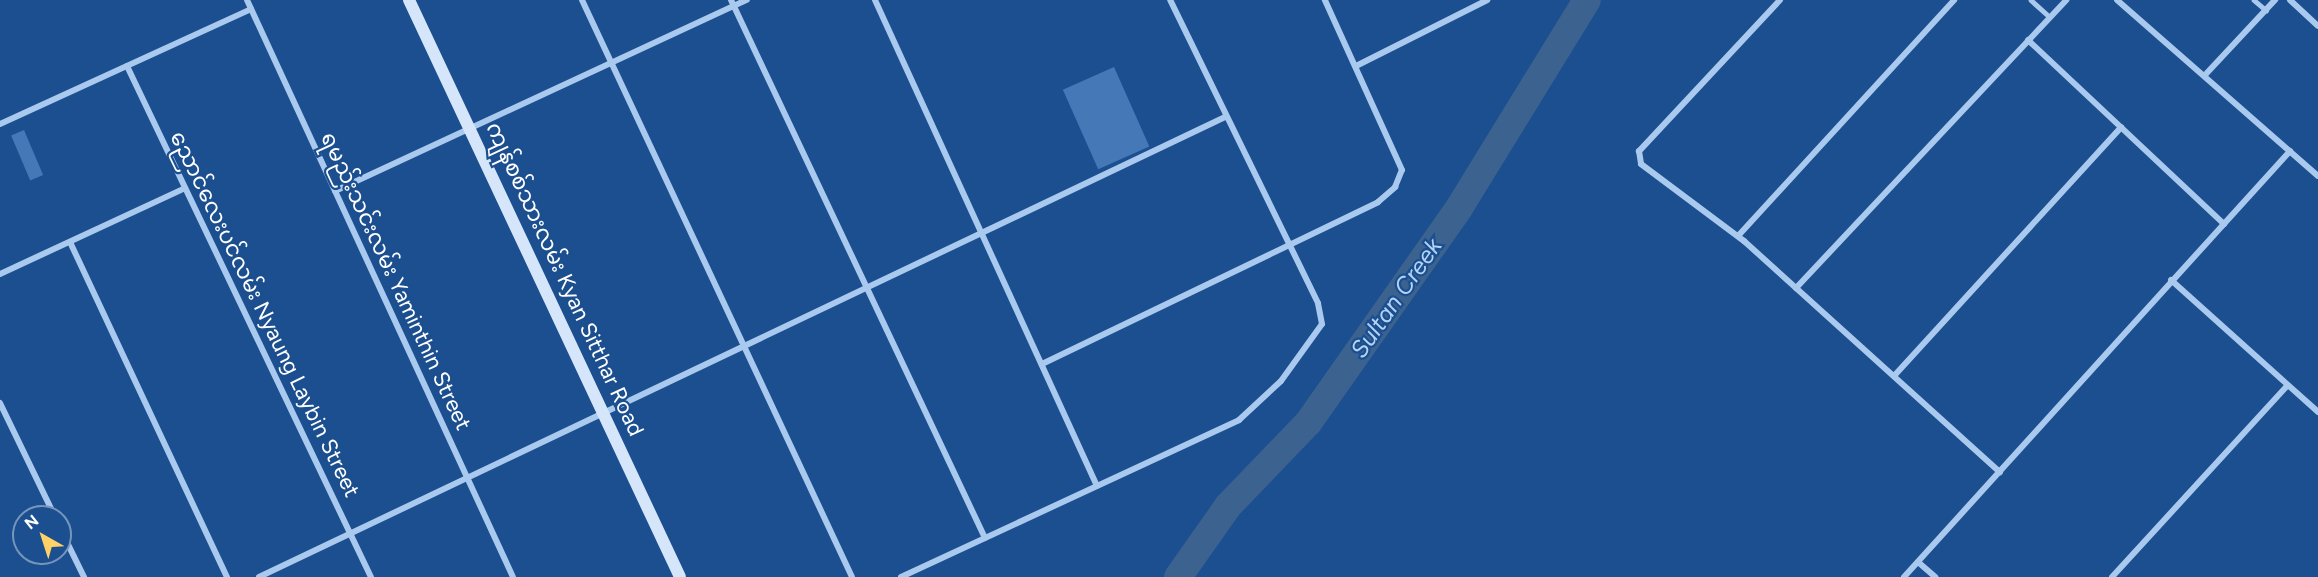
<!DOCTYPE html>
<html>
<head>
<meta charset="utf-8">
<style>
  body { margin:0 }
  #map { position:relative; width:2318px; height:577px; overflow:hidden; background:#1b4f8f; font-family:Figtree,"Noto Sans Myanmar",sans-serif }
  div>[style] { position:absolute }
  .river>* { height:28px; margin:-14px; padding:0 14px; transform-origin:14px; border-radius:14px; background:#3c6290 }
  .building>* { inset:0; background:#4478b7; transform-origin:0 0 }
  .service>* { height:4.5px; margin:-2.25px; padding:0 2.25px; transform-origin:2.25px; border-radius:2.25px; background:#a9c9ee }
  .minor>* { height:6px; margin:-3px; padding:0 3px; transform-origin:3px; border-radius:3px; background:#a9c9ee }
  .secondary>* { height:12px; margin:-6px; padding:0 6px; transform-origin:6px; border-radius:6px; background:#d6e6fa }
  span { translate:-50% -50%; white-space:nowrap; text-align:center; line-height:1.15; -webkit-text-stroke:4.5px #1b4f8f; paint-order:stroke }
  .street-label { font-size:22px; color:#fff }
  .water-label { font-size:24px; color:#b5d3f5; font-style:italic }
  .north { position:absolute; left:12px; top:505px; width:60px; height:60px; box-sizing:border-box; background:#1b4f8f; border:2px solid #7695bc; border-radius:50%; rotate:321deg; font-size:16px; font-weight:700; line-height:24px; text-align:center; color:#fff }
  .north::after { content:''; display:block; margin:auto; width:21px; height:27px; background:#ffd166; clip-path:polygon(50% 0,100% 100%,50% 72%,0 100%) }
</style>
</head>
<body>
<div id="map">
  <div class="river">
    <i style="left:1178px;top:577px;width:87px;rotate:-54.8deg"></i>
    <i style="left:1228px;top:506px;width:115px;rotate:-46.1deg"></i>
    <i style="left:1308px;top:423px;width:263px;rotate:-54.9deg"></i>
    <i style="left:1459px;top:208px;width:244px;rotate:-58.4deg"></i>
  </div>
  <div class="building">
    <i style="left:1114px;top:67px;width:87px;height:56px;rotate:66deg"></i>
    <i style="left:24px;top:130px;width:49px;height:14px;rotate:67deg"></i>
  </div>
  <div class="service">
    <i style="left:2031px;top:0;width:25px;rotate:42deg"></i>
    <i style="left:2254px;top:0;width:16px;rotate:40deg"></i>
  </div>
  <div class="minor">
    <i style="left:247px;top:0;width:635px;rotate:65.25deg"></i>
    <i style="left:582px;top:0;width:637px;rotate:64.92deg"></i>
    <i style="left:731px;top:0;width:595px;rotate:64.73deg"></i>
    <i style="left:875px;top:0;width:534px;rotate:65.45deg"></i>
    <i style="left:1780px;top:0;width:207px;rotate:133deg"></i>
    <i style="left:1639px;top:151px;width:13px;rotate:81deg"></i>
    <i style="left:1641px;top:164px;width:129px;rotate:36.8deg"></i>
    <i style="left:1744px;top:241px;width:345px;rotate:42.1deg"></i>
    <i style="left:2117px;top:0;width:267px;rotate:41.2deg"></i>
    <i style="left:2290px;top:0;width:38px;rotate:43deg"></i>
    <i style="left:2028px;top:40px;width:269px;rotate:43.2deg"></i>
    <i style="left:127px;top:66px;width:566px;rotate:64.48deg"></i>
    <i style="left:1356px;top:66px;width:147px;rotate:-26.7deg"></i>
    <i style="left:2205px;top:75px;width:103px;rotate:-47deg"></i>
    <i style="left:0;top:124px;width:276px;rotate:-24.6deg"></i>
    <i style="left:335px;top:191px;width:454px;rotate:-24.9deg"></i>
    <i style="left:1738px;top:236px;width:320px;rotate:-47.5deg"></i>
    <i style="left:70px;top:242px;width:370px;rotate:64.9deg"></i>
    <i style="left:0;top:274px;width:204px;rotate:-24.9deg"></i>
    <i style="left:2171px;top:280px;width:198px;rotate:41.9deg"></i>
    <i style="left:1796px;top:288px;width:395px;rotate:-46.8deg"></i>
    <i style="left:1042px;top:364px;width:373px;rotate:-25.7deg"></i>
    <i style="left:1378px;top:202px;width:23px;rotate:-41deg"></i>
    <i style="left:1395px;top:187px;width:18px;rotate:-68deg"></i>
    <i style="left:1402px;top:170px;width:187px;rotate:-114.4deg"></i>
    <i style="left:1894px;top:376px;width:337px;rotate:-47.6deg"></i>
    <i style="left:0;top:403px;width:127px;rotate:64.2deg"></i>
    <i style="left:60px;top:528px;width:55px;rotate:63.9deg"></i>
    <i style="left:1918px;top:562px;width:23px;rotate:41deg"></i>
    <i style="left:259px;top:577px;width:1070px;rotate:-25.46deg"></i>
    <i style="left:901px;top:577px;width:373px;rotate:-24.9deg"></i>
    <i style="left:1239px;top:420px;width:57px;rotate:-42.9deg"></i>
    <i style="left:1281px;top:381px;width:70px;rotate:-54.3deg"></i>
    <i style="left:1322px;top:324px;width:21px;rotate:-101deg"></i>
    <i style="left:1318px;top:303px;width:337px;rotate:-116deg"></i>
    <i style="left:1904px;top:577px;width:575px;rotate:-47.82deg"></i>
    <i style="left:2112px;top:577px;width:260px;rotate:-47.5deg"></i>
  </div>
  <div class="secondary">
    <i style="left:409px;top:0;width:637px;rotate:64.84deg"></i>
  </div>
  <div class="street-label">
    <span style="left:565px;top:279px;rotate:65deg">ကျန်စစ်သားလမ်း Kyan Sitthar Road</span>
    <span style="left:396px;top:281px;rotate:65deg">ရမည်းသင်းလမ်း Yaminthin Street</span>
    <span style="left:265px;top:314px;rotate:64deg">ညောင်လေးပင်လမ်း Nyaung Laybin Street</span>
  </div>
  <div class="water-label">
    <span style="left:1396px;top:298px;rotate:-55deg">Sultan Creek</span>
  </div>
  <div class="north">N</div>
</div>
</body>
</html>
